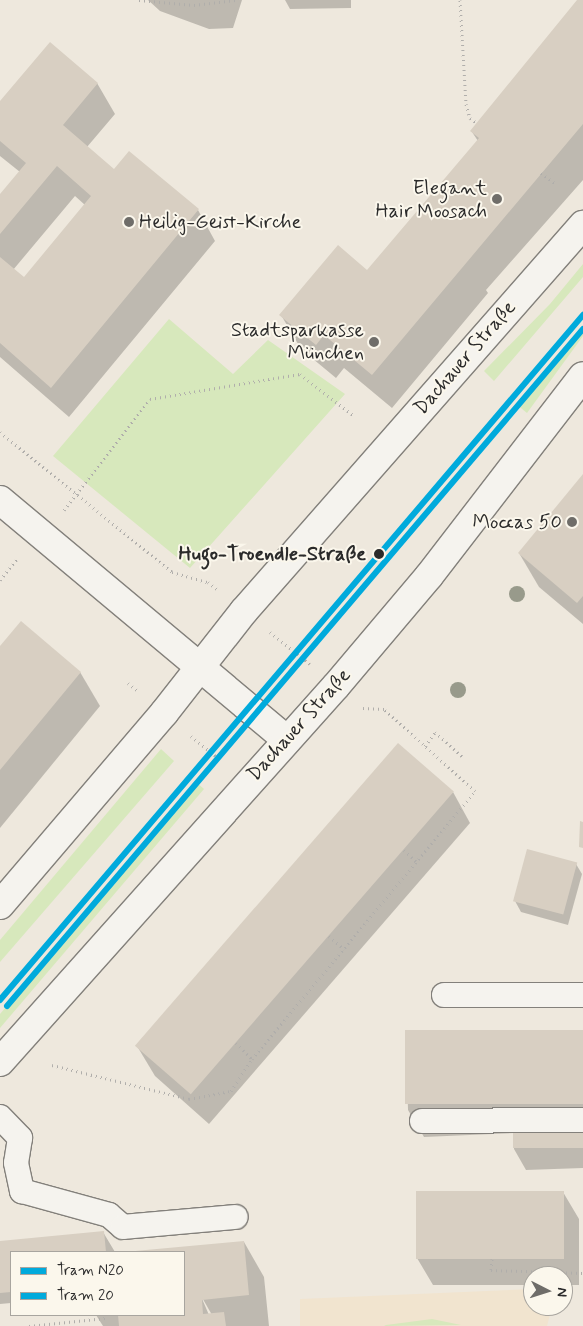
<!DOCTYPE html>
<html>
<head>
<meta charset="utf-8">
<style>
  body { margin:0 }
  #map { position:relative; width:583px; height:1326px; overflow:hidden; background:#eee8dd; font-family:Mynerve,sans-serif }
  div>[style] { position:absolute }
  .built>* { inset:0; background:#f1e4cf }
  .green>* { inset:0; background:#d7e8bc }
  .shadow>* { inset:0; background:#0003 }
  .building>* { inset:0; background:#d8cfc2; transform-origin:0 0 }
  .path>* { height:3px; margin-top:-1.5px; transform-origin:0; background:repeating-linear-gradient(90deg,#b0aeab 0 1px,transparent 0 5px) }
  .roads { filter:drop-shadow(1px 0 #83807b) drop-shadow(-1px 0 #83807b) drop-shadow(0 1px #83807b) drop-shadow(0 -1px #83807b) }
  .lane>* { height:24px; margin:-12px; padding:0 12px; transform-origin:12px; border-radius:12px; background:#f5f3ee }
  .street>* { height:28px; margin:-14px; padding:0 14px; transform-origin:14px; border-radius:14px; background:#f5f3ee }
  .secondary>* { height:28px; margin:-14px; padding:0 14px; transform-origin:14px; border-radius:14px; background:#f5f3ee }
  .tram-1>* { height:6px; margin:-3px; padding:0 3px; transform-origin:3px; border-radius:3px; background:#00aadc }
  .tram-2>* { height:6px; margin:-3px; padding:0 3px; transform-origin:3px; border-radius:3px; background:#00aadc }
  .trees>* { width:16px; height:16px; margin:-8px; border-radius:50%; background:#989a8b }
  .dots>* { width:14px; height:14px; translate:-50% -50%; box-sizing:border-box; border:2px solid #fbf7ec; border-radius:50% }
  span { translate:-50% -50%; white-space:nowrap; text-align:center; line-height:1.15; -webkit-text-stroke:4px #fbf7ec; paint-order:stroke }
  .poi-label { font-size:20px; color:#2b2b2b }
  .right { translate:-100% -50%; text-align:right }
  .left { translate:0 -50%; text-align:left }
  .street-label { font-size:20px; color:#2b2b2b }
  .stop-label { font-size:20px; color:#2b2b2b; font-weight:700 }
  .legend { position:absolute; left:10px; top:1251px; width:175px; height:65px; box-sizing:border-box; background:#fbf7ec; border:1px solid #a8a59f; margin:0; padding:6px 9px; list-style:none; font-size:15px; color:#2b2b2b }
  .legend li { display:flex; align-items:center; gap:10px; height:25px }
  .legend b { width:25px; border:1px solid #a8a59f }
  .north { position:absolute; left:523px; top:1266px; width:50px; height:50px; box-sizing:border-box; background:#fbf7ec; border:1px solid #a8a59f; border-radius:50%; rotate:95deg; font-size:14px; font-weight:700; line-height:20px; text-align:center; color:#2b2b2b }
  .north::after { content:''; display:block; margin:auto; width:18px; height:22px; background:#6f6d69; clip-path:polygon(50% 0,100% 100%,50% 72%,0 100%) }
</style>
</head>
<body>
<div id="map">
  <div class="built">
    <i style="clip-path:polygon(533px 1289px,533px 1306px,552px 1306px,547px 1326px,300px 1326px,300px 1299px)"></i>
  </div>
  <div class="green">
    <i style="clip-path:polygon(583px 264px,583px 277px,494px 381px,484px 371px,550px 304px)"></i>
    <i style="clip-path:polygon(169px 319px,233px 374px,268px 340px,345px 394px,190px 568px,53px 456px)"></i>
    <i style="clip-path:polygon(583px 326px,583px 336px,527px 413px,516px 404px)"></i>
    <i style="clip-path:polygon(161px 749px,174px 761px,0 962px,0 940px)"></i>
    <i style="clip-path:polygon(196px 782px,204px 789px,0 1028px,0 1014px)"></i>
    <i style="clip-path:polygon(432px 1319px,461px 1325px,384px 1326px,386px 1325px)"></i>
  </div>
  <div class="shadow">
    <i style="clip-path:polygon(148px 0,251px 0,242px 0,233px 28px,209px 29px,160px 11px)"></i>
    <i style="clip-path:polygon(285px 0,351px 0,351px 8px,290px 9px)"></i>
    <i style="clip-path:polygon(578px 0,583px 0,583px 180px,486px 290px,488px 293px,392px 408px,344px 368px,336px 378px,301px 349px,281px 315px,368px 272px,478px 141px,472px 132px)"></i>
    <i style="clip-path:polygon(evenodd,97px 83px,115px 114px,87px 147px,114px 170px,198px 210px,215px 241px,69px 417px,0 357px,0 196px,20px 172px,0 156px,0 102px,97px 83px,75px 196px,85px 205px,24px 279px,13px 270px,75px 196px)"></i>
    <i style="clip-path:polygon(583px 476px,583px 624px,539px 587px,519px 553px)"></i>
    <i style="clip-path:polygon(0 648px,80px 672px,100px 706px,0 828px)"></i>
    <i style="clip-path:polygon(453px 792px,470px 823px,209px 1124px,155px 1076px,137px 1046px)"></i>
    <i style="clip-path:polygon(576px 864px,582px 874px,568px 925px,521px 912px,515px 901px)"></i>
    <i style="clip-path:polygon(583px 1031px,583px 1168px,526px 1170px,514px 1149px,514px 1133px,424px 1137px,408px 1110px,406px 1037px)"></i>
    <i style="clip-path:polygon(563px 1192px,579px 1219px,579px 1285px,563px 1285px,563px 1276px,533px 1276px,533px 1285px,433px 1285px,417px 1258px)"></i>
    <i style="clip-path:polygon(103px 1232px,115px 1252px,11px 1252px,11px 1303px,0 1304px,0 1242px)"></i>
    <i style="clip-path:polygon(evenodd,244px 1242px,264px 1277px,269px 1326px,103px 1326px,96px 1315px,184px 1315px,184px 1252px,135px 1252px,244px 1242px,200px 1294px,212px 1315px,209px 1315px,200px 1294px)"></i>
  </div>
  <div class="building">
    <i style="clip-path:polygon(577px 0,583px 0,583px 124px,372px 375px,324px 335px,316px 345px,279px 315px,338px 245px,367px 270px,479px 138px,470px 131px)"></i>
    <i style="clip-path:polygon(50px 42px,98px 83px,63px 125px,114px 169px,129px 151px,199px 209px,51px 388px,0 343px,0 257px,24px 277px,91px 196px,57px 166px,0 234px,0 194px,26px 163px,0 141px,0 101px)"></i>
    <i style="clip-path:polygon(583px 474px,583px 596px,577px 603px,518px 553px)"></i>
    <i style="clip-path:polygon(21px 621px,81px 672px,0 770px,0 646px)"></i>
    <i style="left:398px;top:743px;width:74px;height:401px;rotate:41deg"></i>
    <i style="clip-path:polygon(580px 821px,583px 822px,583px 848px,579px 847px)"></i>
    <i style="left:527px;top:849px;width:52px;height:54px;rotate:15deg"></i>
    <i style="left:583px;top:1030px;width:74px;height:178px;rotate:90deg"></i>
    <i style="left:583px;top:1129px;width:19px;height:70px;rotate:90deg"></i>
    <i style="left:416px;top:1191px;width:148px;height:68px"></i>
    <i style="clip-path:polygon(104px 1231px,106px 1252px,11px 1252px,11px 1292px,0 1293px,0 1241px)"></i>
    <i style="clip-path:polygon(244px 1241px,249px 1295px,202px 1300px,203px 1314px,224px 1312px,226px 1326px,119px 1326px,118px 1315px,184px 1315px,184px 1252px,135px 1251px)"></i>
  </div>
  <div class="path">
    <i style="left:139px;top:0;width:55px;rotate:5.2deg"></i>
    <i style="left:194px;top:5px;width:42px;rotate:-6.8deg"></i>
    <i style="left:460px;top:0;width:104px;rotate:86.7deg"></i>
    <i style="left:466px;top:104px;width:15px;rotate:74deg"></i>
    <i style="left:470px;top:118px;width:9px;rotate:36deg"></i>
    <i style="left:541px;top:173px;width:17px;rotate:36deg"></i>
    <i style="left:0;top:432px;width:222px;rotate:39.1deg"></i>
    <i style="left:172px;top:572px;width:37px;rotate:16deg"></i>
    <i style="left:208px;top:582px;width:11px;rotate:38deg"></i>
    <i style="left:64px;top:510px;width:140px;rotate:-52.2deg"></i>
    <i style="left:150px;top:399px;width:152px;rotate:-9.5deg"></i>
    <i style="left:300px;top:374px;width:67px;rotate:37.7deg"></i>
    <i style="left:0;top:580px;width:27px;rotate:-51deg"></i>
    <i style="left:270px;top:632px;width:51px;rotate:38.7deg"></i>
    <i style="left:128px;top:683px;width:11px;rotate:38deg"></i>
    <i style="left:191px;top:736px;width:38px;rotate:39deg"></i>
    <i style="left:425px;top:746px;width:17px;rotate:-54deg"></i>
    <i style="left:435px;top:732px;width:38px;rotate:42deg"></i>
    <i style="left:404px;top:850px;width:18px;rotate:43deg"></i>
    <i style="left:329px;top:936px;width:20px;rotate:41deg"></i>
    <i style="left:236px;top:1043px;width:23px;rotate:45deg"></i>
    <i style="left:252px;top:1059px;width:349px;rotate:-50.2deg"></i>
    <i style="left:475px;top:791px;width:122px;rotate:-138deg"></i>
    <i style="left:384px;top:709px;width:21px;rotate:-177deg"></i>
    <i style="left:52px;top:1065px;width:141px;rotate:13.9deg"></i>
    <i style="left:189px;top:1099px;width:43px;rotate:-10.8deg"></i>
    <i style="left:231px;top:1091px;width:38px;rotate:-57deg"></i>
    <i style="left:492px;top:1259px;width:11px;rotate:95deg"></i>
    <i style="left:491px;top:1270px;width:92px;rotate:1.9deg"></i>
    <i style="left:29px;top:1326px;width:77px;rotate:-5.9deg"></i>
  </div>
  <div class="roads">
    <div class="lane">
      <i style="left:444px;top:995px;width:139px"></i>
      <i style="left:0;top:1117px;width:29px;rotate:46deg"></i>
      <i style="left:20px;top:1138px;width:25px;rotate:99deg"></i>
      <i style="left:16px;top:1163px;width:29px;rotate:78deg"></i>
      <i style="left:22px;top:1191px;width:90px;rotate:15.4deg"></i>
      <i style="left:109px;top:1215px;width:18px;rotate:41deg"></i>
      <i style="left:123px;top:1227px;width:113px;rotate:-5.1deg"></i>
      <i style="left:422px;top:1121px;width:161px;rotate:-0.4deg"></i>
    </div>
    <div class="street">
      <i style="left:0;top:500px;width:374px;rotate:39.9deg"></i>
    </div>
    <div class="secondary">
      <i style="left:0;top:905px;width:253px;rotate:-49.5deg"></i>
      <i style="left:164px;top:713px;width:130px;rotate:-51.9deg"></i>
      <i style="left:244px;top:611px;width:514px;rotate:-48.71deg"></i>
      <i style="left:0;top:1062px;width:504px;rotate:-48.22deg"></i>
      <i style="left:336px;top:686px;width:144px;rotate:-49.8deg"></i>
      <i style="left:429px;top:576px;width:252px;rotate:-52.4deg"></i>
    </div>
  </div>
  <div class="tram-1">
    <i style="left:0;top:1000px;width:900px;rotate:-49.6deg"></i>
  </div>
  <div class="tram-2">
    <i style="left:7px;top:1006px;width:889px;rotate:-49.61deg"></i>
  </div>
  <div class="trees">
    <i style="left:517px;top:594px"></i>
    <i style="left:458px;top:690px"></i>
  </div>
  <div class="dots">
    <i style="left:497px;top:199px;background:#6f6d69"></i>
    <i style="left:129px;top:222px;background:#6f6d69"></i>
    <i style="left:374px;top:342px;background:#6f6d69"></i>
    <i style="left:572px;top:522px;background:#6f6d69"></i>
    <i style="left:379px;top:554px;background:#2b2b2b"></i>
  </div>
  <div class="poi-label">
    <span class="right" style="left:487px;top:200px">Elegant<br>Hair Moosach</span>
    <span class="left" style="left:139px;top:222px">Heilig-Geist-Kirche</span>
    <span class="right" style="left:364px;top:342px">Stadtsparkasse<br>München</span>
    <span class="right" style="left:562px;top:522px">Moccas 50</span>
  </div>
  <div class="street-label">
    <span style="left:465px;top:358px;rotate:-49deg">Dachauer Straße</span>
    <span style="left:299px;top:725px;rotate:-48deg">Dachauer Straße</span>
  </div>
  <div class="stop-label">
    <span class="right" style="left:366px;top:554px">Hugo-Troendle-Straße</span>
  </div>
  <ul class="legend">
  <li><b style="height:6px;background:#00aadc"></b>Tram N20</li>
  <li><b style="height:6px;background:#00aadc"></b>Tram 20</li>
  </ul>
  <div class="north">N</div>
</div>
</body>
</html>
